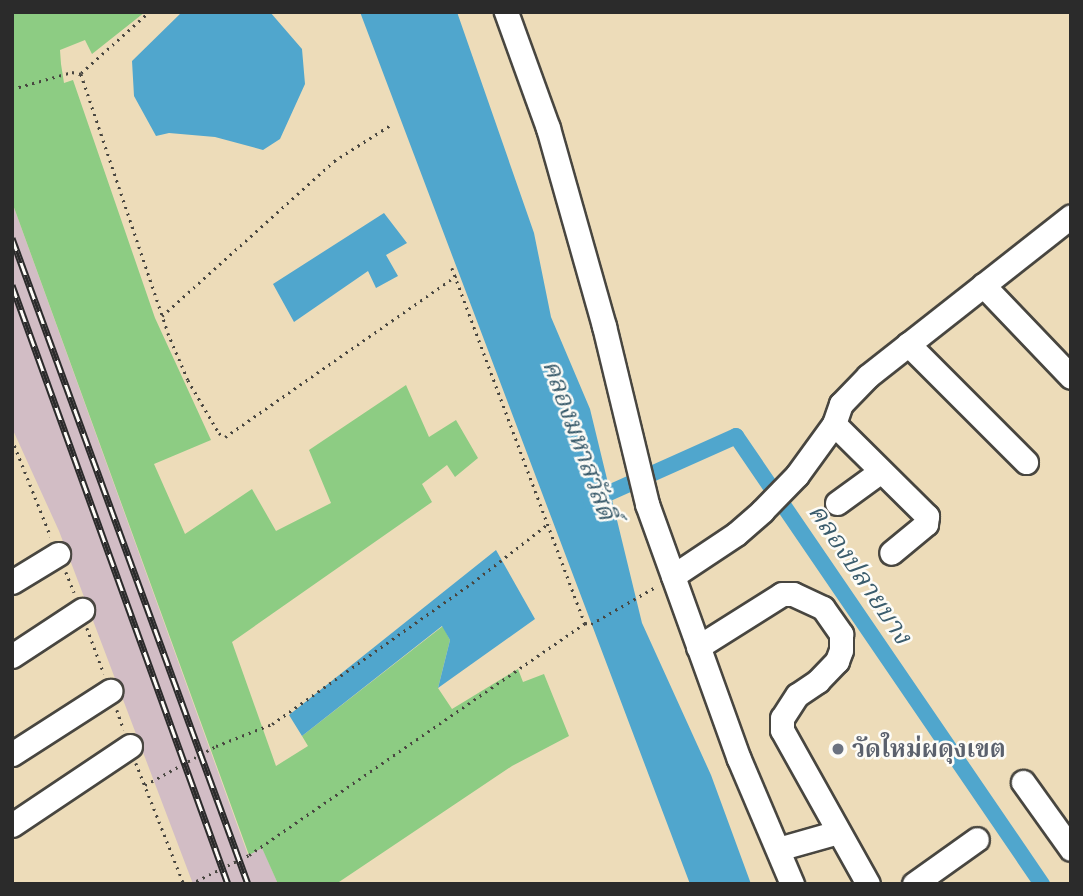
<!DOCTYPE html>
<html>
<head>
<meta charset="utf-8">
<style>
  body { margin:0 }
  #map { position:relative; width:1083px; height:896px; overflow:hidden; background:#eddcb9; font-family:"Libre Caslon Text","Noto Serif Thai",serif }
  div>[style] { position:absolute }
  .industrial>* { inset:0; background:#d2bdc5 }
  .green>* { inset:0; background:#8dcc83 }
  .water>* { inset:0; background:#50a6cd }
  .canal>* { height:16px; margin:-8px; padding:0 8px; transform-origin:8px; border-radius:8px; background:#50a6cd }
  .path>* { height:2.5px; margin-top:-1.25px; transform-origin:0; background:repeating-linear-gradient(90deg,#484640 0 2px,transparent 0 7px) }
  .roads { filter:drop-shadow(2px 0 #484640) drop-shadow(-2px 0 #484640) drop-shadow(0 2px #484640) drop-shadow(0 -2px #484640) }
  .minor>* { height:23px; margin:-11.5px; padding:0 11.5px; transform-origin:11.5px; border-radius:11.5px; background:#fff }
  .rail>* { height:7px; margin-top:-3.5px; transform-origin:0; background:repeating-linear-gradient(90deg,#fdfcf7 0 13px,#2b2b2b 0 26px); box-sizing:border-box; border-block:2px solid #2b2b2b }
  .dots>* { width:19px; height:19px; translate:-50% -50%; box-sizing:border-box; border:4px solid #fdfcf7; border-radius:50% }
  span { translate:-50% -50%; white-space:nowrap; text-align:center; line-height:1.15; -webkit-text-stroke:5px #fdfcf7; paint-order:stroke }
  .worship-label { font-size:24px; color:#5b616d; font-weight:700 }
  .left { translate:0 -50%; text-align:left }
  .water-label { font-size:26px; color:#3a5c6c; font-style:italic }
  .frame { position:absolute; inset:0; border:14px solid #2b2b2b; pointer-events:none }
</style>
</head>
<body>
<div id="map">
  <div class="industrial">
    <i style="clip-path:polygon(12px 202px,248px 855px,262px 847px,278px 884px,193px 884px,59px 531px,12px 428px)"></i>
  </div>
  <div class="green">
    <i style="clip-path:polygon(12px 12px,145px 12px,92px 54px,85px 40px,60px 50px,61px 64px,64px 83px,73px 80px,155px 318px,211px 440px,154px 464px,185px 534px,252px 489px,276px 531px,331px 503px,309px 450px,406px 385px,429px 437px,456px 420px,478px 458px,455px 477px,447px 465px,422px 484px,432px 502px,232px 642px,276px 766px,308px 746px,302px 736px,443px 626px,450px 640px,438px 688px,452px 709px,518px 669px,523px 682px,544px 674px,569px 736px,512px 766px,336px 884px,278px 884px,262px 848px,249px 855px,12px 202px)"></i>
  </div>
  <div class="water">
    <i style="clip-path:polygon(182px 12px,270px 12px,302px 49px,305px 84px,280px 139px,263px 150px,215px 137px,169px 133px,156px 136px,134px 96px,132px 61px)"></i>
    <i style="clip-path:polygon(360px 12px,457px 12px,534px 233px,551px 317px,590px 409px,642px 623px,711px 775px,751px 884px,690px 884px)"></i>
    <i style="clip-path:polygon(384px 213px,407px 243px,386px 255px,398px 276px,376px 288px,368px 271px,294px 322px,273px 284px)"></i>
    <i style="clip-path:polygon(496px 550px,535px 619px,438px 688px,450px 640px,442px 626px,302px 736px,289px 715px)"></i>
  </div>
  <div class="canal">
    <i style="left:591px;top:501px;width:159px;rotate:-24.1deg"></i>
    <i style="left:736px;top:436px;width:543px;rotate:55.67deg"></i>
  </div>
  <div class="path">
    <i style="left:81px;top:73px;width:91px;rotate:-41.9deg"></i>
    <i style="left:12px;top:89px;width:62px;rotate:-15.8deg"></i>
    <i style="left:72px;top:72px;width:9px;rotate:13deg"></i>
    <i style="left:81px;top:74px;width:273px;rotate:71.4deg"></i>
    <i style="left:168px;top:333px;width:51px;rotate:66.9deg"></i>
    <i style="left:188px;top:380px;width:61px;rotate:59.7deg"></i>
    <i style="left:219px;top:433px;width:7px;rotate:34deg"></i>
    <i style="left:225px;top:437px;width:282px;rotate:-34.9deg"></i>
    <i style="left:452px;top:268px;width:379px;rotate:69.5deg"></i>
    <i style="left:585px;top:623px;width:6px;rotate:9deg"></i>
    <i style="left:591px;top:624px;width:76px;rotate:-29.9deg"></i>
    <i style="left:162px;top:316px;width:232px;rotate:-42deg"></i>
    <i style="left:334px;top:161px;width:69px;rotate:-32.5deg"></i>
    <i style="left:12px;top:439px;width:105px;rotate:68.3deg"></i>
    <i style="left:66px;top:572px;width:22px;rotate:68deg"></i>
    <i style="left:87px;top:628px;width:49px;rotate:69.7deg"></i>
    <i style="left:117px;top:710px;width:21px;rotate:71deg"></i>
    <i style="left:136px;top:763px;width:130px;rotate:68.4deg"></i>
    <i style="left:145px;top:785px;width:81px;rotate:-28.8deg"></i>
    <i style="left:216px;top:746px;width:60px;rotate:-21.4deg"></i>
    <i style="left:272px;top:724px;width:245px;rotate:-35.2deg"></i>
    <i style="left:472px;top:583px;width:98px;rotate:-37.9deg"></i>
    <i style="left:190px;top:884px;width:66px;rotate:-26.2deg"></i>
    <i style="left:249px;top:855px;width:408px;rotate:-34.6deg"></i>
  </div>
  <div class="roads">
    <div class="minor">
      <i style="left:506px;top:12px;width:123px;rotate:70.1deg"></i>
      <i style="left:548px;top:128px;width:206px;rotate:74.2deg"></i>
      <i style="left:604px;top:326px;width:183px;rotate:76.4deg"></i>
      <i style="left:647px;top:504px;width:271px;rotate:70.2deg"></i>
      <i style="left:739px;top:759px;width:136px;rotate:67deg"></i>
      <i style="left:983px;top:285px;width:127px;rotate:46.3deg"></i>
      <i style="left:908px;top:344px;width:167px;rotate:45deg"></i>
      <i style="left:834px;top:424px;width:131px;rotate:44.7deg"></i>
      <i style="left:927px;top:516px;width:8px;rotate:97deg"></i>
      <i style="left:926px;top:524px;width:45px;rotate:140.4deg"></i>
      <i style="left:837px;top:503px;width:54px;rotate:-36deg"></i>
      <i style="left:673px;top:576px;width:76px;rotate:-33.7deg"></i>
      <i style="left:736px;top:534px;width:35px;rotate:-41deg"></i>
      <i style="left:762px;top:511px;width:50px;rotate:-45.8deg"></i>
      <i style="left:797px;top:475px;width:63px;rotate:-54deg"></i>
      <i style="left:834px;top:424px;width:21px;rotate:-71deg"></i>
      <i style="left:841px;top:404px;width:39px;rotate:-46deg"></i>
      <i style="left:868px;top:376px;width:258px;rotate:-38.2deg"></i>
      <i style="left:12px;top:582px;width:54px;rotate:-31.3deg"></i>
      <i style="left:698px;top:647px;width:99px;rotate:-32.2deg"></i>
      <i style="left:782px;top:594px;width:11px"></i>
      <i style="left:793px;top:594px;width:33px;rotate:25deg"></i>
      <i style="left:823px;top:608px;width:32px;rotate:55deg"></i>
      <i style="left:841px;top:634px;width:16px;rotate:90deg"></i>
      <i style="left:841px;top:650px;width:12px;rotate:110deg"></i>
      <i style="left:837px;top:661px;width:28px;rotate:134deg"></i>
      <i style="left:818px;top:681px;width:25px;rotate:146deg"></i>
      <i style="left:797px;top:695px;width:27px;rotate:123deg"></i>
      <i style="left:782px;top:718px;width:12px;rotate:90deg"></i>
      <i style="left:782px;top:730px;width:176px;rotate:60.8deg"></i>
      <i style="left:12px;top:656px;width:84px;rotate:-33.3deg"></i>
      <i style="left:12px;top:754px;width:117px;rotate:-32.7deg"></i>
      <i style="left:1023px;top:782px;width:82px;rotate:54.4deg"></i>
      <i style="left:12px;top:825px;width:142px;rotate:-33.8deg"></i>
      <i style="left:778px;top:849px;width:62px;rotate:-15.8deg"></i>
      <i style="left:914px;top:884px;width:77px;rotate:-35.5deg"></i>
    </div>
  </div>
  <div class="rail">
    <i style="left:12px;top:238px;width:688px;rotate:69.93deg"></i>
    <i style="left:12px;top:285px;width:637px;rotate:70.17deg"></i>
  </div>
  <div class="dots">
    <i style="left:838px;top:749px;background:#6b7280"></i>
  </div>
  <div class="worship-label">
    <span class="left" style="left:852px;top:749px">วัดใหม่ผดุงเขต</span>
  </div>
  <div class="water-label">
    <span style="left:579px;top:440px;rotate:70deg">คลองมหาสวัสดิ์</span>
    <span style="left:860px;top:574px;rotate:56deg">คลองปลายบาง</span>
  </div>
  <div class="frame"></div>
</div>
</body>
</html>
